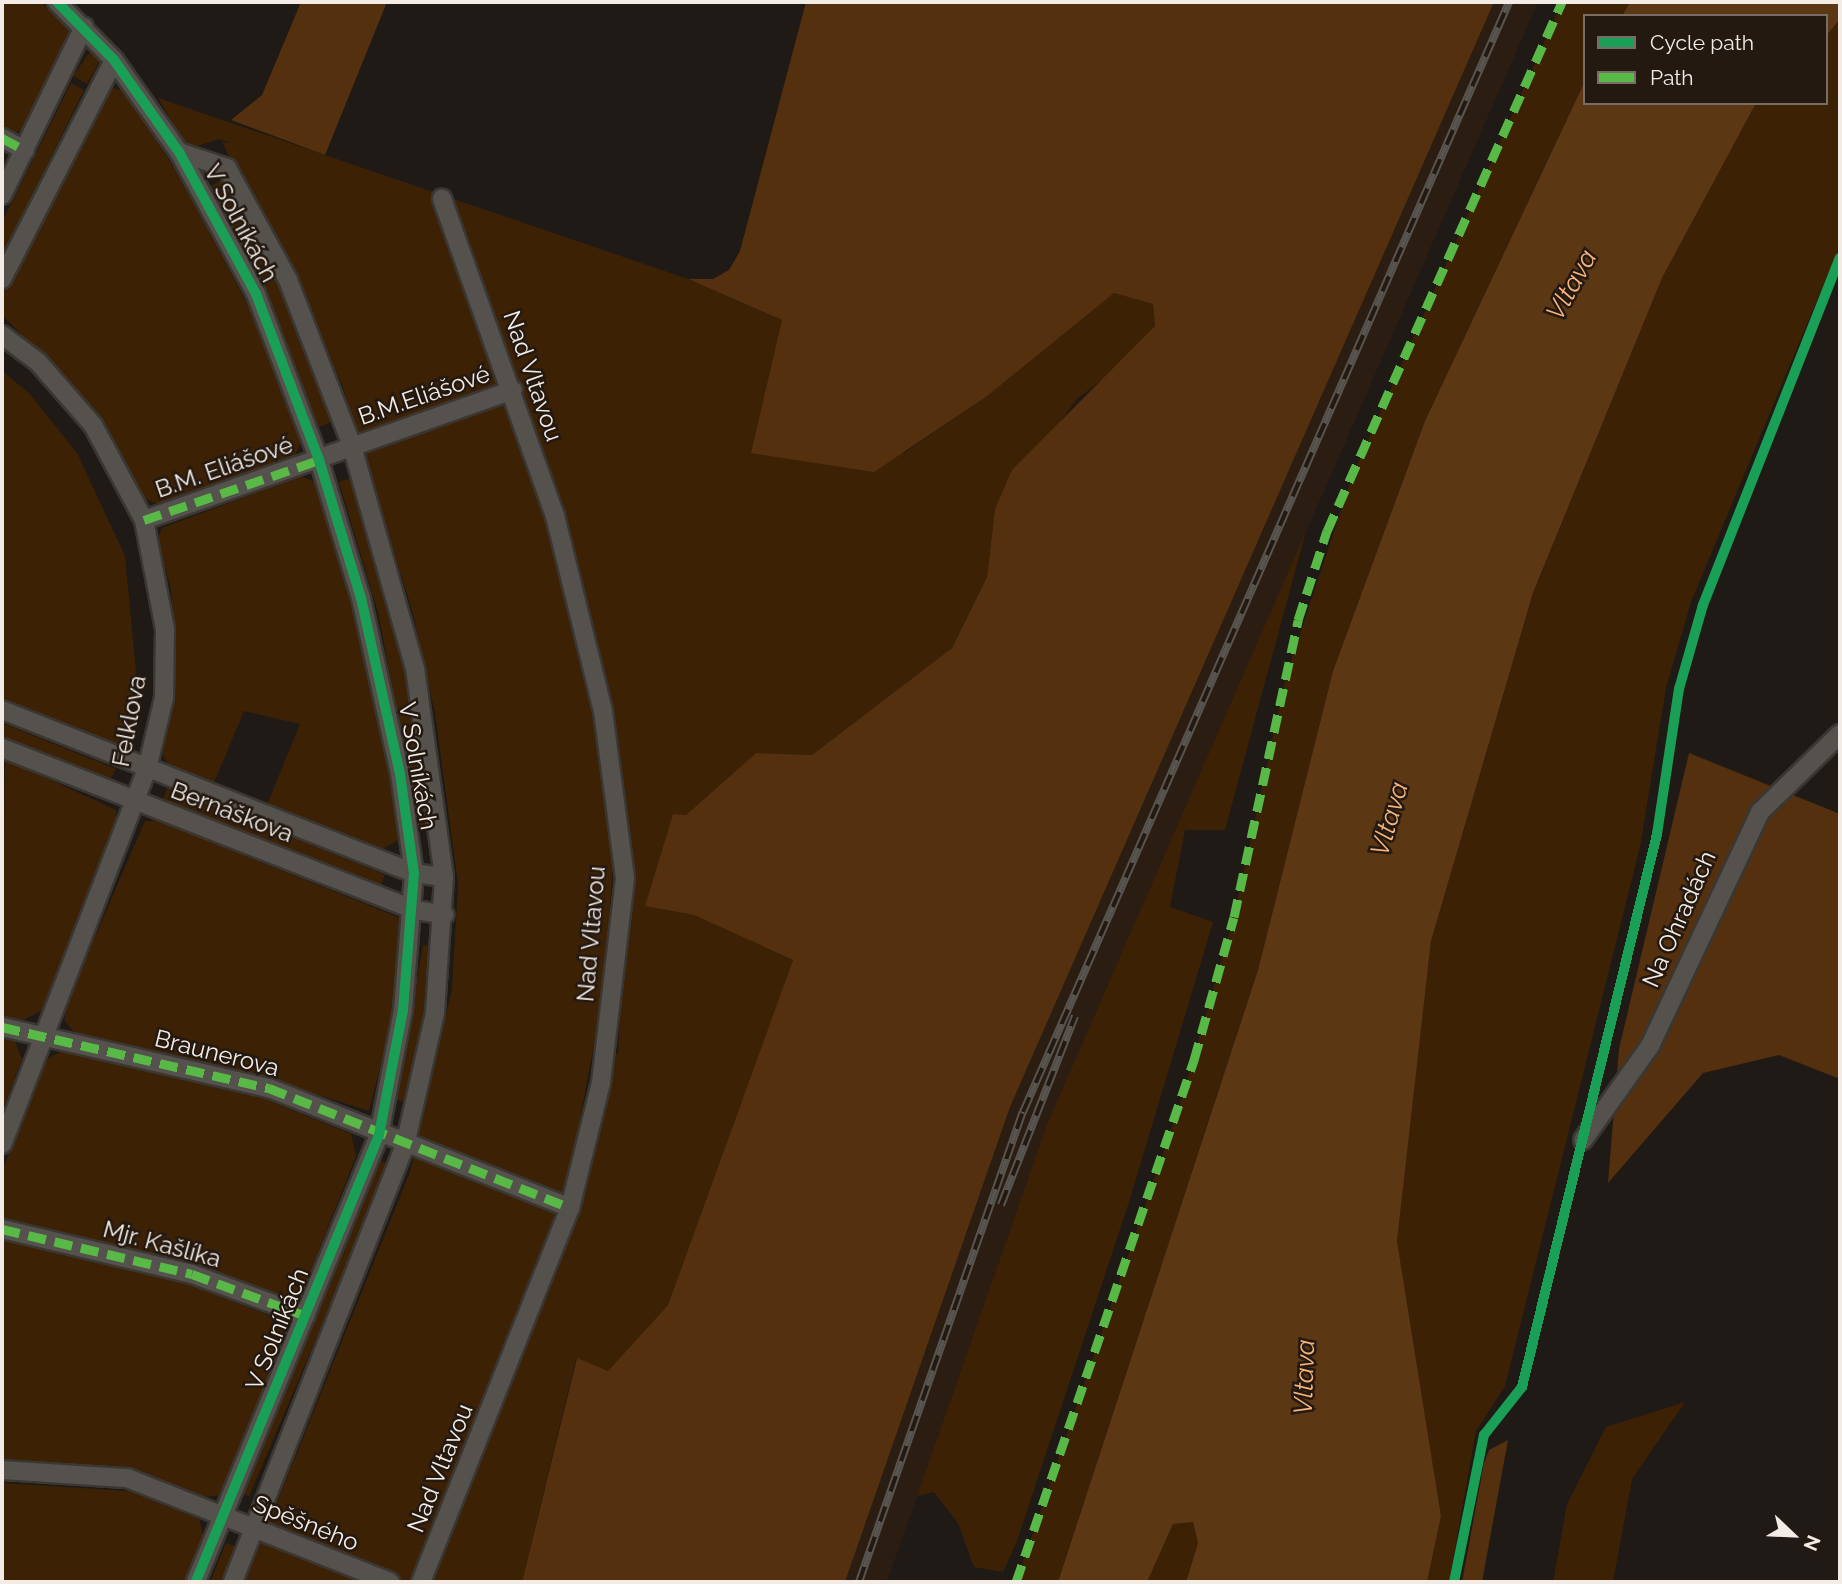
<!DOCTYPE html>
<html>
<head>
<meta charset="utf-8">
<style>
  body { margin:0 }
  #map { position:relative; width:1842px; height:1584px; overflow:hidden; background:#1f1a15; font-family:Raleway,sans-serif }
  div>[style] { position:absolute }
  .built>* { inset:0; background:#2c1d12 }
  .green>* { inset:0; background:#3d2105; transform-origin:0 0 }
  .forest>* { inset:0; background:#54300e }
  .water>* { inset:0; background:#5c3714 }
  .roads { filter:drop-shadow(2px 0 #3a3733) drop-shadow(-2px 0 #3a3733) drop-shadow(0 2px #3a3733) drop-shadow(0 -2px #3a3733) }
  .minor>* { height:18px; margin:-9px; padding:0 9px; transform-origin:9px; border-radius:9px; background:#55514d }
  .rail>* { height:8px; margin-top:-4px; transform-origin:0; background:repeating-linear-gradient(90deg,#231911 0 16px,#585550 0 32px); box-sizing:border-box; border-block:2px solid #585550 }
  .quiet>* { height:9px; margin-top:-4.5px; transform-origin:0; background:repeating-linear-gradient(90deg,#58b947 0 18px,transparent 0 27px) }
  .cycleway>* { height:10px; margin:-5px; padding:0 5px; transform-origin:5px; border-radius:5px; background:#1a9f57 }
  span { translate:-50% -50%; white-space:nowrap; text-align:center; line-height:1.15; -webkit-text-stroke:5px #231911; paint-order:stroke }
  .street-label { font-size:24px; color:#f3ebe6 }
  .water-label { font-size:26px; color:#f6b37b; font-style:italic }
  .frame { position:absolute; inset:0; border:4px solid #f3ebe6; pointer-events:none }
  .legend { position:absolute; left:1583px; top:14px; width:245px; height:91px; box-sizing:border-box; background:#231911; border:2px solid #766d66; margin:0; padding:9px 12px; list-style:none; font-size:21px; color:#f3ebe6 }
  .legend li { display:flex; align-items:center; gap:14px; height:35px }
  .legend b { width:35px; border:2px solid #766d66 }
  .north { position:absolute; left:1758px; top:1500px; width:70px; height:70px; -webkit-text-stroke:5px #231911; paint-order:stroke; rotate:113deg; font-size:19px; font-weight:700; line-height:28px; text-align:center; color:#f3ebe6 }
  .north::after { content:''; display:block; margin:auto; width:24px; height:32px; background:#f3ebe6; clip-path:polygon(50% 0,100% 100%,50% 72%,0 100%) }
</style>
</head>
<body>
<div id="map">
  <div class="built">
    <i style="clip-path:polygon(1494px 2px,1538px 2px,1048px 1122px,887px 1582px,845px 1582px,1010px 1107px)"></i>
  </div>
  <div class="green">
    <i style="clip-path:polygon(2px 2px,41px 2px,68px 26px,69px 36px,24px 130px,10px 134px,2px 130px)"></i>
    <i style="clip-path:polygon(1562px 2px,1630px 2px,1622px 16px,1585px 16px,1585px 81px,1425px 421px,1333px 671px,1258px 970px,1058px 1582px,1016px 1582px,1180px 1104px,1234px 917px,1286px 676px,1353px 474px)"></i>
    <i style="clip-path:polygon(1840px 19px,1840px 245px,1691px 602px,1666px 688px,1640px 847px,1505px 1386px,1476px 1431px,1449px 1582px,1427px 1582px,1441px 1516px,1397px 1241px,1431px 941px,1533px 594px,1662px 278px,1756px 103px,1826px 103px,1826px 36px)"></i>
    <i style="clip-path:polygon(92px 49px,100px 60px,87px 84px,73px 76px)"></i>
    <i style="clip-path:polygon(71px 83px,84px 90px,2px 257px,2px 222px)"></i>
    <i style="clip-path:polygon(113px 88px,127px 91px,183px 183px,253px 315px,303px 436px,294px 459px,158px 504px,144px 498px,85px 400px,2px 315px,2px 296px,101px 98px)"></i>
    <i style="clip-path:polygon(158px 98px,688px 279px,782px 320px,752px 453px,904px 453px,986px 397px,1114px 293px,1153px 304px,1155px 326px,1130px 358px,1077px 399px,995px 509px,987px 577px,952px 648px,812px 755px,756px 753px,686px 815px,673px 814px,645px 906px,694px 915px,793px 960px,668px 1305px,608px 1371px,576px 1359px,522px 1582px,429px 1582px,586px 1182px,609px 1060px,618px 1053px,628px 847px,612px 872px,606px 979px,569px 1179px,409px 1582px,245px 1582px,410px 1172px,452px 989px,458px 884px,435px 713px,412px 610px,342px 384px,222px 142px,231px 143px,219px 139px,188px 149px)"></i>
    <i style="clip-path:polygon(222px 179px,279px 286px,333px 421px,319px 427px,265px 295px,208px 188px)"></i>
    <i style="clip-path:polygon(2px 371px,29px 393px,77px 453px,125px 556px,136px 672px,124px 749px,2px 700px)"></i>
    <i style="clip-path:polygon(301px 476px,319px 484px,371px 665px,400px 839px,377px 852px,266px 807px,300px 724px,244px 711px,213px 785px,170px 768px,163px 755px,174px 644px,171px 589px,157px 539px,162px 528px)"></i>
    <i style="clip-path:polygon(354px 477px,419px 726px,433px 828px,419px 829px,378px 612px,339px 482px)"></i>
    <i style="clip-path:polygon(1306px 531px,1225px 830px,1185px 830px,1170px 907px,1213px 922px,1129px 1202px,1017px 1541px,1003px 1572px,974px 1567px,958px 1523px,934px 1492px,917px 1496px,1048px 1122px)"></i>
    <i style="left:2px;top:723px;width:122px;height:16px;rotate:22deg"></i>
    <i style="clip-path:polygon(5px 759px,116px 810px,116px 823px,42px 1010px,22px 1021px,2px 1016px)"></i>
    <i style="left:168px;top:787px;width:234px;height:15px;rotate:22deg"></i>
    <i style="clip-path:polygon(145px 821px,158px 821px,398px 917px,405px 929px,391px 1025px,369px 1111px,272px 1080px,75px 1033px,65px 1021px,65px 1006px)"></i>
    <i style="clip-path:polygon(423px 945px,437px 947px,430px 1018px,410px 1104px,395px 1099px)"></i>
    <i style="clip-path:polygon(2px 1038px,15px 1041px,22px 1059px,2px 1112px)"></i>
    <i style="clip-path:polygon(63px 1051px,265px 1099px,351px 1134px,356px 1156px,302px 1293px,282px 1299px,192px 1263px,2px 1218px,2px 1171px,46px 1059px)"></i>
    <i style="left:376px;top:1159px;width:15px;height:360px;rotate:23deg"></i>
    <i style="clip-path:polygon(2px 1239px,185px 1282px,280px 1320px,285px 1337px,222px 1495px,204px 1497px,135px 1469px,2px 1461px)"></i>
    <i style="clip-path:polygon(1685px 1402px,1632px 1479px,1613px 1582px,1553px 1582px,1567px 1504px,1606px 1427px)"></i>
    <i style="clip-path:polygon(2px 1483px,128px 1491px,199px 1519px,204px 1538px,187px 1582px,2px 1582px)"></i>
    <i style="clip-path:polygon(1193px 1522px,1198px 1543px,1186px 1582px,1147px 1582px,1173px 1524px)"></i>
    <i style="clip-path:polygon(226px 1543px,240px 1548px,226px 1582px,210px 1582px)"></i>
  </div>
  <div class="forest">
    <i style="clip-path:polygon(301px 2px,387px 2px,325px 155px,231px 120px,262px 95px)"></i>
    <i style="clip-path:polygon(806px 2px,1494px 2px,1010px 1107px,845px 1582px,522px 1582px,577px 1358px,608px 1371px,668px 1305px,793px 960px,694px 915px,645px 906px,673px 814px,686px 815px,756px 753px,812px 755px,952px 648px,987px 577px,995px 509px,1012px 470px,1155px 326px,1153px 304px,1114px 293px,986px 397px,874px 472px,751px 453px,782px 320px,688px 279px,713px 279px,729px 270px,740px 251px)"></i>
    <i style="clip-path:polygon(1689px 753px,1840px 814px,1840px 1079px,1779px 1055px,1703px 1073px,1608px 1183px,1619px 1049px)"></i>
    <i style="clip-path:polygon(1508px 1440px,1482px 1582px,1462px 1582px,1484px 1463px,1489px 1450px)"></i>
  </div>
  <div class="water">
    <i style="clip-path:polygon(1630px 2px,1840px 2px,1840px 19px,1826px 36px,1826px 16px,1622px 16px)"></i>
    <i style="clip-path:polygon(1585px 81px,1585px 103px,1756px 103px,1662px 278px,1533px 593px,1431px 941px,1397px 1241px,1441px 1516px,1427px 1582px,1186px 1582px,1198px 1543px,1193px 1522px,1173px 1524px,1147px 1582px,1058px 1582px,1258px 970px,1333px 671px,1425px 421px)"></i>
  </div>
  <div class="roads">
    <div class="minor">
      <i style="left:57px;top:2px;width:81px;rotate:45.5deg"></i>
      <i style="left:114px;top:60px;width:113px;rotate:54.8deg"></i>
      <i style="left:179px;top:152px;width:162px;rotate:61.5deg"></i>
      <i style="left:256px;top:294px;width:178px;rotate:69.2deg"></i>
      <i style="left:319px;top:460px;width:144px;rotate:73.1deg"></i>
      <i style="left:361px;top:598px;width:180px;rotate:77.5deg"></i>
      <i style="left:400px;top:774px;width:100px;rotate:82deg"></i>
      <i style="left:414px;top:873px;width:137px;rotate:94.6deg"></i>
      <i style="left:403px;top:1010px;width:127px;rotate:100.9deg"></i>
      <i style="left:379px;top:1135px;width:483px;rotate:112.3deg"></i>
      <i style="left:2px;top:138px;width:26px;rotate:28deg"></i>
      <i style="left:179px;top:152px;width:51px;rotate:18.4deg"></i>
      <i style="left:227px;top:168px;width:128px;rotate:61.4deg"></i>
      <i style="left:288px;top:280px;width:178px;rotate:68.9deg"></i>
      <i style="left:352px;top:446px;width:231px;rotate:74.2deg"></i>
      <i style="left:415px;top:668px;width:211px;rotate:82.1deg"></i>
      <i style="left:444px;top:877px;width:136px;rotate:93.8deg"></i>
      <i style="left:435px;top:1013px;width:135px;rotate:102.8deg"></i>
      <i style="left:405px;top:1145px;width:470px;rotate:111.5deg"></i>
      <i style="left:2px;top:195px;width:187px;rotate:-64deg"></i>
      <i style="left:2px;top:279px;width:246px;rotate:-62.9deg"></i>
      <i style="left:2px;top:335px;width:45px;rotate:36.9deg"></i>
      <i style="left:38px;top:362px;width:84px;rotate:48.9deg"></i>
      <i style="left:93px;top:425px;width:108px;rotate:61.8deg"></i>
      <i style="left:144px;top:520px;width:111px;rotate:79.1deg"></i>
      <i style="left:165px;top:629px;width:69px;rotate:90.8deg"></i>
      <i style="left:164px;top:698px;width:73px;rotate:103.5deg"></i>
      <i style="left:147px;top:769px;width:402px;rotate:111.1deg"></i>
      <i style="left:144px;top:520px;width:391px;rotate:-19.4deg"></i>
      <i style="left:2px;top:710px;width:443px;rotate:21.6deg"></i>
      <i style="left:414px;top:873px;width:30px;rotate:8deg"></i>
      <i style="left:2px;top:748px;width:444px;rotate:21.4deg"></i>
      <i style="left:415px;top:910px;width:30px;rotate:9deg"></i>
      <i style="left:2px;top:1027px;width:274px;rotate:12.9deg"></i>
      <i style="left:269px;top:1088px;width:324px;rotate:21.7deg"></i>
      <i style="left:1583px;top:1140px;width:115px;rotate:-54.5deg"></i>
      <i style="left:1650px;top:1046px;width:259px;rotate:-64.8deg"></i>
      <i style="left:1760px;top:812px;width:112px;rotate:-44.3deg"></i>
      <i style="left:2px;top:1229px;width:195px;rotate:13.3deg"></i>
      <i style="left:192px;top:1274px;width:121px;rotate:20.2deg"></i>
      <i style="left:2px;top:1470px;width:125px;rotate:3.7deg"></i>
      <i style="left:127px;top:1478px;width:283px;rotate:21.6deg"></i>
      <i style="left:421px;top:1582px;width:403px;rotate:-68.3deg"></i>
      <i style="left:570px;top:1208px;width:129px;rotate:-76.1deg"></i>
      <i style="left:601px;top:1083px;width:206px;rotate:-83.3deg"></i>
      <i style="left:625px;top:878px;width:168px;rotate:-97.5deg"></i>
      <i style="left:603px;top:711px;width:201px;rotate:-103.8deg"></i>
      <i style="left:555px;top:516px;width:337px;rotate:-109.6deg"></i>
    </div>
  </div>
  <div class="rail">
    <i style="left:1001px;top:1205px;width:203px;rotate:-68.6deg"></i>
    <i style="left:859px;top:1582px;width:498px;rotate:-70.8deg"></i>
    <i style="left:1023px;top:1112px;width:1212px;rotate:-66.35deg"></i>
  </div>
  <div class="quiet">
    <i style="left:2px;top:138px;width:26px;rotate:28deg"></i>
    <i style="left:144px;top:520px;width:185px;rotate:-18.9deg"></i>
    <i style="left:2px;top:1027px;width:274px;rotate:12.9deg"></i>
    <i style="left:269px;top:1088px;width:324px;rotate:21.7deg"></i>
    <i style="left:2px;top:1229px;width:195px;rotate:13.3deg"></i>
    <i style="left:192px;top:1274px;width:121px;rotate:20.2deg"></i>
    <i style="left:1016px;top:1582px;width:552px;rotate:-71.17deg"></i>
    <i style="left:1194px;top:1060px;width:148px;rotate:-74.4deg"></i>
    <i style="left:1234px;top:917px;width:304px;rotate:-77.8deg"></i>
    <i style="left:1298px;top:620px;width:94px;rotate:-72deg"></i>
    <i style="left:1327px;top:531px;width:579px;rotate:-66.05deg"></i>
  </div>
  <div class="cycleway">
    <i style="left:57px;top:2px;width:81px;rotate:45.5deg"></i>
    <i style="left:114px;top:60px;width:113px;rotate:54.8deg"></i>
    <i style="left:179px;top:152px;width:162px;rotate:61.5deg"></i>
    <i style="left:256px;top:294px;width:178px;rotate:69.2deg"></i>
    <i style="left:319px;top:460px;width:144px;rotate:73.1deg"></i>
    <i style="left:361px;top:598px;width:180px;rotate:77.5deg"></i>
    <i style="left:400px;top:774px;width:100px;rotate:82deg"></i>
    <i style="left:414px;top:873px;width:137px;rotate:94.6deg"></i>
    <i style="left:403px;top:1010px;width:127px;rotate:100.9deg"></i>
    <i style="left:379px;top:1135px;width:483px;rotate:112.3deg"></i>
    <i style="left:1454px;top:1582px;width:150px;rotate:-78.5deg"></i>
    <i style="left:1484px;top:1435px;width:61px;rotate:-51.6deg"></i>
    <i style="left:1522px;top:1387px;width:569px;rotate:-76.28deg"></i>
    <i style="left:1657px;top:834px;width:147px;rotate:-81.4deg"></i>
    <i style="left:1679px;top:689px;width:87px;rotate:-74.1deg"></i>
    <i style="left:1703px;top:605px;width:373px;rotate:-68.5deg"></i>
  </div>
  <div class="street-label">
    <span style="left:241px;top:223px;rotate:62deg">V Solníkách</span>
    <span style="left:533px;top:376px;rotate:71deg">Nad Vltavou</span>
    <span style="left:424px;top:395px;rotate:-19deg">B.M.Eliášové</span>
    <span style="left:224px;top:467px;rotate:-19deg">B.M. Eliášové</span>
    <span style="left:129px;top:721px;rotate:-79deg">Felklova</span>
    <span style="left:418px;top:766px;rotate:80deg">V Solníkách</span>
    <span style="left:232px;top:812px;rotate:21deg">Bernáškova</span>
    <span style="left:1679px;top:919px;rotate:-66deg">Na Ohradách</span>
    <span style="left:591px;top:934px;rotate:-85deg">Nad Vltavou</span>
    <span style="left:217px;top:1053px;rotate:14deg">Braunerova</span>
    <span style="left:162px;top:1244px;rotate:15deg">Mjr. Kašlíka</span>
    <span style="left:277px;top:1329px;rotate:-68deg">V Solníkách</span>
    <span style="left:440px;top:1468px;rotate:-68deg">Nad Vltavou</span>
    <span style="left:306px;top:1523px;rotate:22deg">Spěšného</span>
  </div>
  <div class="water-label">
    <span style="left:1572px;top:285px;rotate:-61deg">Vltava</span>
    <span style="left:1390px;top:819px;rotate:-74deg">Vltava</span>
    <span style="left:1305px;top:1377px;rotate:-88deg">Vltava</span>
  </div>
  <div class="frame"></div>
  <ul class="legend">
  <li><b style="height:9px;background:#1a9f57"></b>Cycle path</li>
  <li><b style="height:9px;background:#58b947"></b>Path</li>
  </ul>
  <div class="north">N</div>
</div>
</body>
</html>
